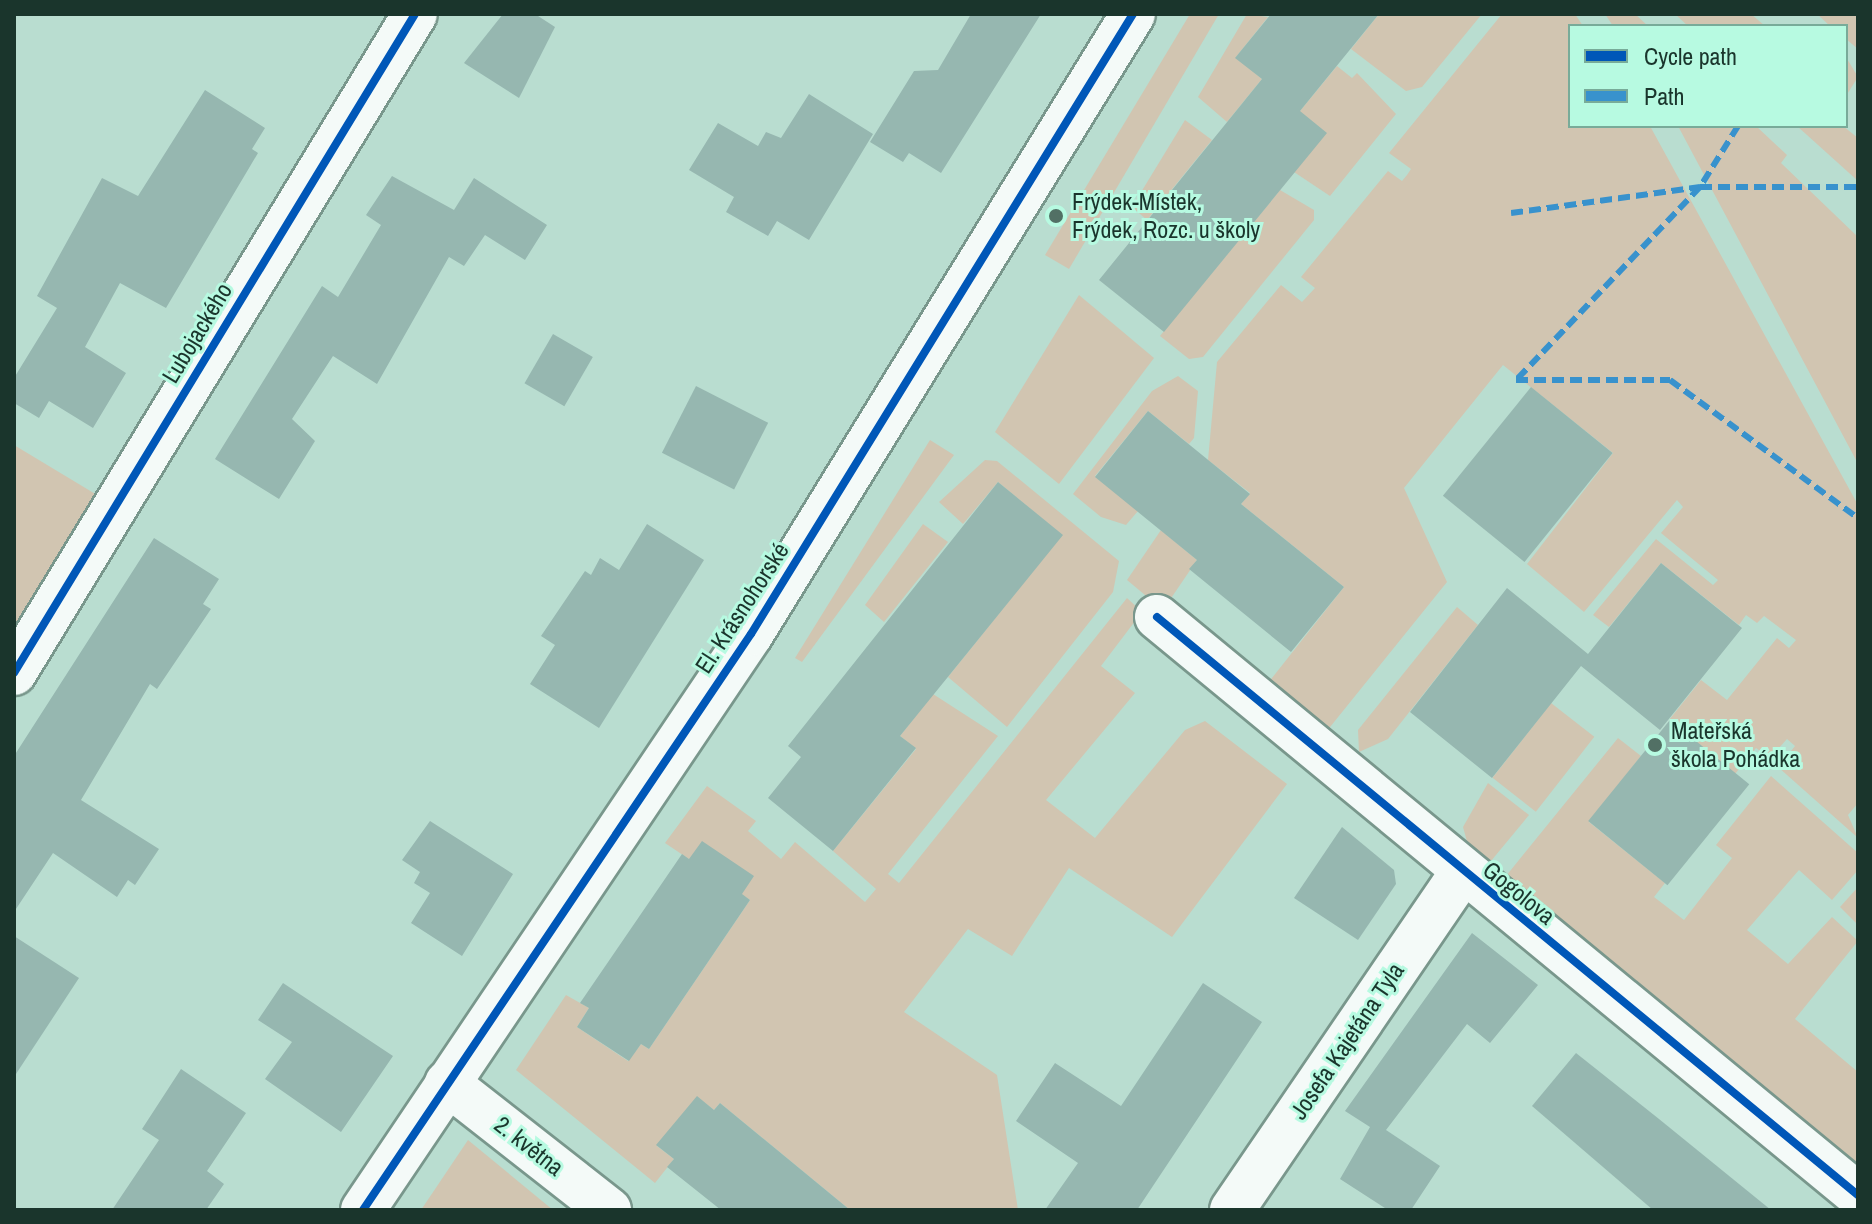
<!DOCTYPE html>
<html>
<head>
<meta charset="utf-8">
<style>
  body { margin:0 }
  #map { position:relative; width:1872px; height:1224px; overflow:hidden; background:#b9ddd0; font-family:"Archivo Narrow",sans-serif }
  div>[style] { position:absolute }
  .green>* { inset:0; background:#d1c5b1; transform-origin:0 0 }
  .building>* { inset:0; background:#96b7b0; transform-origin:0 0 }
  .roads { filter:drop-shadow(2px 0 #79978c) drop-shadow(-2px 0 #79978c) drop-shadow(0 2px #79978c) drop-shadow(0 -2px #79978c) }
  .street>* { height:44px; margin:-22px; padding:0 22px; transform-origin:22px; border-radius:22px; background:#f4faf8 }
  .quiet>* { height:6px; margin-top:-3px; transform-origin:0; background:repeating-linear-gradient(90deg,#3892cd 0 12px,transparent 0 18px) }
  .cycleway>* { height:8px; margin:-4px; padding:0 4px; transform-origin:4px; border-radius:4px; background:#0057b8 }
  .dots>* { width:22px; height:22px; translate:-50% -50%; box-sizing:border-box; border:4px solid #b7fae1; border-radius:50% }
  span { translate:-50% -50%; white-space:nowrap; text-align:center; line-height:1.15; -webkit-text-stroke:6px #b7fae1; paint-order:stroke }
  .poi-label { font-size:24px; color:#1a352c }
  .left { translate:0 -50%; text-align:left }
  .street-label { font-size:24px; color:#1a352c }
  .frame { position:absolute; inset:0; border:16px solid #1a352c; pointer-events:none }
  .legend { position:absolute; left:1568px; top:24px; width:280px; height:104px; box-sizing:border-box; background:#b7fae1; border:2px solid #78ab99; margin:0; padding:10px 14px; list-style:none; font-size:24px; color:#1a352c }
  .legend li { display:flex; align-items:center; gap:16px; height:40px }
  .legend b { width:40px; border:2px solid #78ab99 }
</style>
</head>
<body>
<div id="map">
  <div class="green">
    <i style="clip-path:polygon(1190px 14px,1219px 14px,1069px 269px,1045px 255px)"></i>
    <i style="clip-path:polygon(1247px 14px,1268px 17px,1236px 57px,1262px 79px,1227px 122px,1198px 97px)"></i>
    <i style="clip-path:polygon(1379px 14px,1482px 14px,1422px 87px,1406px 91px,1351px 49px)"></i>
    <i style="clip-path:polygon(1502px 14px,1575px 14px,1583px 26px,1570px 26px,1570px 126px,1650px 126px,1858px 505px,1858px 803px,1848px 815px,1858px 838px,1778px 767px,1795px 746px,1787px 739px,1770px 758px,1756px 748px,1735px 774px,1669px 720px,1701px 680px,1727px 700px,1777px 638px,1789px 648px,1796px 640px,1764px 616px,1757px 623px,1746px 615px,1739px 625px,1661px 563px,1609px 627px,1593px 615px,1656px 539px,1713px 585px,1718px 580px,1661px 533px,1683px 507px,1677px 500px,1584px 612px,1527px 564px,1613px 453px,1503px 365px,1404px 488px,1447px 582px,1322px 737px,1264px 688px,1344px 587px,1241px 504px,1250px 493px,1208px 460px,1217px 362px,1281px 285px,1302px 302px,1315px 288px,1301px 277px,1388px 171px,1402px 181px,1407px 175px,1411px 169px,1389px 153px)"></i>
    <i style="clip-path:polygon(1605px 14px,1635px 14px,1648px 26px,1613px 26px)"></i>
    <i style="clip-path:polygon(1675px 14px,1751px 14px,1765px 26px,1688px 26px)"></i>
    <i style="clip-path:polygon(1817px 14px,1858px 14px,1858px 49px,1846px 39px,1846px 26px,1830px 26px)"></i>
    <i style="clip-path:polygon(1846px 57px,1858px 77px,1846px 96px)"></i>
    <i style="clip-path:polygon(1337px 66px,1352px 78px,1357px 73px,1396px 114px,1330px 196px,1294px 172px,1300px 111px)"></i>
    <i style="clip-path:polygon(1185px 120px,1212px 140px,1147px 220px,1132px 207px)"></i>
    <i style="clip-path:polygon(1678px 126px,1756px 126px,1787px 155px,1781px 163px,1858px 237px,1856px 460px)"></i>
    <i style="clip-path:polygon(1797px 126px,1843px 126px,1858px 138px,1858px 181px)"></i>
    <i style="clip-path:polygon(1280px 190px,1314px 210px,1314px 220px,1203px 357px,1189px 359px,1160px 336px)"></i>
    <i style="clip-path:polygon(1079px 295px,1154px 358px,1059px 484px,995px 432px)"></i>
    <i style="clip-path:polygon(1178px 376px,1198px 391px,1194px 438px,1189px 444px,1148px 411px,1095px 476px,1138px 511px,1126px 525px,1101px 517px,1073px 494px,1152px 391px)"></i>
    <i style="clip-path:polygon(930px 440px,954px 455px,802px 662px,795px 658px)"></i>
    <i style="clip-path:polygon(14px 445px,97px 495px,14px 635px,15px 540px)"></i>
    <i style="clip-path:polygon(985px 460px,997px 461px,1119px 561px,1113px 592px,1007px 727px,948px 677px,1062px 535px,998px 482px,963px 524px,939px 502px)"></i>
    <i style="clip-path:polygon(923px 524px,948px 542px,884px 622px,865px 605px)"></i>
    <i style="clip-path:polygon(1161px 530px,1197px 560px,1163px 610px,1127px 580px)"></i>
    <i style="clip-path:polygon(1127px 598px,1142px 612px,1101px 666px,1135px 693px,1046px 800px,1095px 838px,1185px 730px,1205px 721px,1287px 784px,1172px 937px,1069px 868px,1012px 956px,968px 929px,904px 1012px,997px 1075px,1018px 1210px,850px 1210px,720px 1103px,714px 1110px,697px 1097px,657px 1146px,674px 1159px,655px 1183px,516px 1070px,566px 995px,589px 1008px,577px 1027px,628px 1061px,641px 1044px,649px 1049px,750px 900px,665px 843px,707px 786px,756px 821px,748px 831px,781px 859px,795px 842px,865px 902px,876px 889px,833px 851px,916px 749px,900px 736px,933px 694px,998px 736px,888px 874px,899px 883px)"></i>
    <i style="clip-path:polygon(1457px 607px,1478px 625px,1388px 739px,1359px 752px,1358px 730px)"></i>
    <i style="left:1551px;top:703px;width:55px;height:95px;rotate:38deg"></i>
    <i style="clip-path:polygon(1618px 738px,1641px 756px,1589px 822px,1665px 883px,1654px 897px,1684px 920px,1732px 858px,1716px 845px,1771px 776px,1858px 853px,1858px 870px,1832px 900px,1799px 870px,1747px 930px,1788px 964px,1832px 917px,1858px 941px,1795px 1019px,1858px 1072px,1858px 1174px,1506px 876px)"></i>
    <i style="clip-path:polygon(1488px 783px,1529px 815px,1491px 861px,1473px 863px,1463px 827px)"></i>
    <i style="clip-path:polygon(1858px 887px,1858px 925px,1840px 907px)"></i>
    <i style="clip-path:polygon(468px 1140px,553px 1210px,421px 1210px)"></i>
  </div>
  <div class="building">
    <i style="clip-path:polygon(503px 14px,535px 14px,555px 27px,519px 98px,464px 63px)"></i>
    <i style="clip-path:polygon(971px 14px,1041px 14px,941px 173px,909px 153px,903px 162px,870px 142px,914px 71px,938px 70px)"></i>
    <i style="clip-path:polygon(1271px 14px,1379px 14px,1300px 111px,1327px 133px,1164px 332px,1099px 280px,1262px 79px,1235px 58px)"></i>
    <i style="clip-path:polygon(205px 90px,265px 128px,252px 149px,258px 153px,166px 308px,120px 283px,85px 347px,126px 373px,93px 428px,49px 401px,39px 418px,14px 403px,14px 378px,57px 308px,37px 296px,102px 178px,138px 196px)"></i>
    <i style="clip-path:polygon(809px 94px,873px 134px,809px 240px,777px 221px,768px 236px,726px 212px,734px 197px,689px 170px,718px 123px,758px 146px,766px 132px,781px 138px)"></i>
    <i style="clip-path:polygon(392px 176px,454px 210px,474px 178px,547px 225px,525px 260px,485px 235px,464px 266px,449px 257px,377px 384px,333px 356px,292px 419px,315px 441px,279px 499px,215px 459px,322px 286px,338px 297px,381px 225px,366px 215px)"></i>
    <i style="left:553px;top:334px;width:46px;height:57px;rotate:30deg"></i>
    <i style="left:696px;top:386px;width:81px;height:75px;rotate:27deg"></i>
    <i style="left:1531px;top:387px;width:105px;height:140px;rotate:39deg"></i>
    <i style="clip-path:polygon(1148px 411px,1250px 494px,1241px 504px,1344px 587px,1291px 652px,1189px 569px,1197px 560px,1095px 477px)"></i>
    <i style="clip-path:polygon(998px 482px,1063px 535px,900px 736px,916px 748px,833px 851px,768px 798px,801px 757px,788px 746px)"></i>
    <i style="clip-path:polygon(647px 524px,704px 560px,599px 728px,530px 684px,555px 645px,541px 636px,585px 571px,591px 575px,600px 558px,619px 570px)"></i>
    <i style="clip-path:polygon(154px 538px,219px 579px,203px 604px,211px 609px,157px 689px,150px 684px,81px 800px,159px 849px,135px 885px,128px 880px,117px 897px,53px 853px,14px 912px,14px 756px)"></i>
    <i style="clip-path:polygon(1661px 563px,1742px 628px,1660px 730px,1581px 666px,1492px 778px,1410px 712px,1507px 588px,1588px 654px)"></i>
    <i style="left:1670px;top:720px;width:102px;height:130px;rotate:39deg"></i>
    <i style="clip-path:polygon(430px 821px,513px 874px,462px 956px,411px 923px,430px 893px,414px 883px,420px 872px,402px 860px)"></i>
    <i style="clip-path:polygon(1342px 827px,1394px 870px,1396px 884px,1358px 940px,1294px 898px)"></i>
    <i style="clip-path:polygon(702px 841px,754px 876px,742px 894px,750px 900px,649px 1049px,641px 1044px,629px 1061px,577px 1027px,589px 1008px,580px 1003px,682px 854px,689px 859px)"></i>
    <i style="clip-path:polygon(1472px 933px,1538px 985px,1490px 1043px,1467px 1024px,1386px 1130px,1440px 1166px,1411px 1210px,1388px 1210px,1340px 1179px,1370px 1127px,1345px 1111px)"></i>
    <i style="clip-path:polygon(14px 936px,79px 978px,14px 1077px)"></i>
    <i style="clip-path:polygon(283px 983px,393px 1056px,341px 1132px,265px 1079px,292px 1042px,258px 1020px)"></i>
    <i style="clip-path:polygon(1203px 983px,1262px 1022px,1137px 1210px,1045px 1210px,1078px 1163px,1016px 1121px,1055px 1063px,1121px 1106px)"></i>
    <i style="clip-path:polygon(1576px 1053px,1659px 1119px,1771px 1210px,1653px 1210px,1532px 1106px)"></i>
    <i style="clip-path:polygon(181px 1069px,246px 1113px,207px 1171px,224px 1184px,206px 1210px,112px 1210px,159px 1140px,142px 1129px)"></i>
    <i style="clip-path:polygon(697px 1096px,714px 1110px,720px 1103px,850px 1210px,721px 1210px,667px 1167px,674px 1159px,656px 1145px)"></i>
  </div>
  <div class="roads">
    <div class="street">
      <i style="left:1157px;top:617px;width:909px;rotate:39.51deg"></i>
      <i style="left:14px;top:673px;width:771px;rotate:-58.68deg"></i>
      <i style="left:447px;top:1083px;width:206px;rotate:38.1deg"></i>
      <i style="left:363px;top:1210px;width:694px;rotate:-56.04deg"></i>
      <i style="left:751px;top:634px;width:728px;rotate:-58.36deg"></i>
      <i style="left:1232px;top:1210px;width:409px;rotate:-55.7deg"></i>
    </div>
  </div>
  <div class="quiet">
    <i style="left:1738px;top:126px;width:72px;rotate:121.9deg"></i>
    <i style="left:1700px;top:187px;width:158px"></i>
    <i style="left:1511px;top:213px;width:191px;rotate:-7.8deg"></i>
    <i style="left:1700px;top:187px;width:267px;rotate:133.6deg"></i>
    <i style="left:1516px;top:380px;width:154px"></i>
    <i style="left:1670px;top:380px;width:233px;rotate:36.3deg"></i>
  </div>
  <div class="cycleway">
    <i style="left:1157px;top:617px;width:909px;rotate:39.51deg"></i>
    <i style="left:14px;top:673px;width:771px;rotate:-58.68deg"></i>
    <i style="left:363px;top:1210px;width:694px;rotate:-56.04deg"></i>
    <i style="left:751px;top:634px;width:728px;rotate:-58.36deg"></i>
  </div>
  <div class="dots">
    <i style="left:1056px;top:216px;background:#527065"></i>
    <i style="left:1655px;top:745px;background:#527065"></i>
  </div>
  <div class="poi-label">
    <span class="left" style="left:1072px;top:216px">Frýdek-Místek,<br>Frýdek, Rozc. u školy</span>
    <span class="left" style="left:1671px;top:745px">Mateřská<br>škola Pohádka</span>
  </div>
  <div class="street-label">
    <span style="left:197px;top:333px;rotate:-59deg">Lubojackého</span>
    <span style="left:742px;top:608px;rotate:-57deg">El. Krásnohorské</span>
    <span style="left:1519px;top:893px;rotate:39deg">Gogolova</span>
    <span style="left:1347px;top:1041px;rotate:-56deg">Josefa Kajetána Tyla</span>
    <span style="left:529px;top:1146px;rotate:38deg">2. května</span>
  </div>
  <div class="frame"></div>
  <ul class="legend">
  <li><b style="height:10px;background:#0057b8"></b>Cycle path</li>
  <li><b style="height:10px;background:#3892cd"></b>Path</li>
  </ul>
</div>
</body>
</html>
